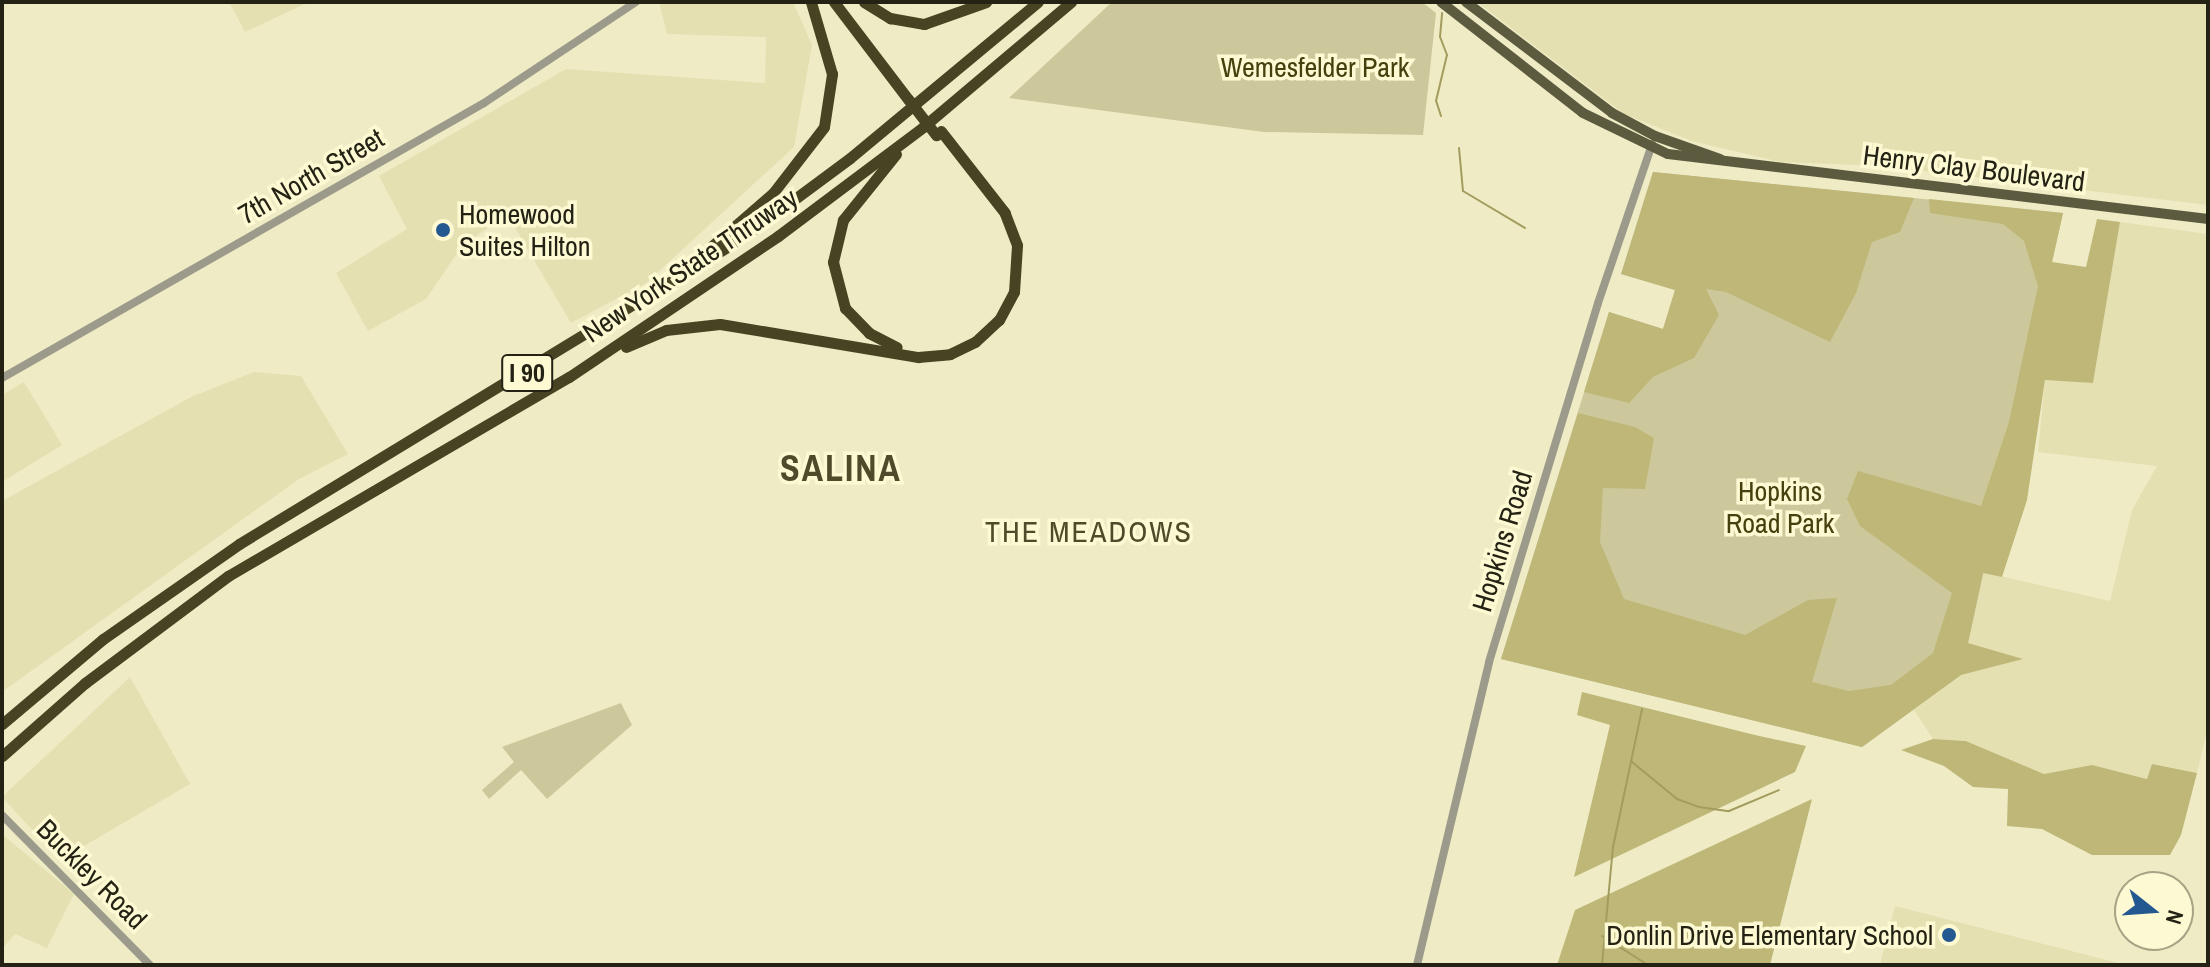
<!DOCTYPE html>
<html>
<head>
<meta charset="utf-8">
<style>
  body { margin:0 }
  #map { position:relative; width:2210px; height:967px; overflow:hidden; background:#efecc5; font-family:"Archivo Narrow",sans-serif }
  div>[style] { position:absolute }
  .built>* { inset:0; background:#e4e0b2 }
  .green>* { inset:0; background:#cdc89b }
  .forest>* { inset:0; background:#beb778 }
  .stream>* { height:2px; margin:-1px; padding:0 1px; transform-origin:1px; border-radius:1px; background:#a39c5e }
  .minor>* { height:8px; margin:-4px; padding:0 4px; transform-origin:4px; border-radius:4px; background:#9c9b8b }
  .major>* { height:10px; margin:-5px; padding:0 5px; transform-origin:5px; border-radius:5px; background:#5d5b3f }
  .highway>* { height:11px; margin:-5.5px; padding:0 5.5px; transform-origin:5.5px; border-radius:5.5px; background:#484423 }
  .highway-bridge>* { height:11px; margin:-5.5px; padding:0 5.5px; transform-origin:5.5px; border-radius:5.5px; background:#484423 }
  .dots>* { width:22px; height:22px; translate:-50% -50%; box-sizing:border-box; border:4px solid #fdf9d2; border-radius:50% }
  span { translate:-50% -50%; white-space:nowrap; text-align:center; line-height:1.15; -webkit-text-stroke:7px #fdf9d2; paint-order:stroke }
  .shield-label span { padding:2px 6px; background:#fdf9d2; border:2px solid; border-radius:6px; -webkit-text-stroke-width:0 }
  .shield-label { font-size:26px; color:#232214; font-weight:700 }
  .park-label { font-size:28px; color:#46400e }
  .street-label { font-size:28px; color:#232214 }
  .poi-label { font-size:28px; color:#232214 }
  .left { translate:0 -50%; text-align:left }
  .right { translate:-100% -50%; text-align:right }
  .neighbourhood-label { font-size:30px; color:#4e4b2a; letter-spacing:2px }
  .district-label { font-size:36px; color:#4e4b2a; font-weight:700; letter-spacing:2px }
  .frame { position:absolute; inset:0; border:4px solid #232214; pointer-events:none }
  .north { position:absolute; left:2114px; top:871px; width:80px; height:80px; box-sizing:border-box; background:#fdf9d2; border:2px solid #a6a386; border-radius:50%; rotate:107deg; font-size:22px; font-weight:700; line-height:32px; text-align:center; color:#232214 }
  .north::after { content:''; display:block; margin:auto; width:28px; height:36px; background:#245891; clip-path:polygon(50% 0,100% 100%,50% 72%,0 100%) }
</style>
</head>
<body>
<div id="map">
  <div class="built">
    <i style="clip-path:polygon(229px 2px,309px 2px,245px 32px)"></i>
    <i style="clip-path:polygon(659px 2px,793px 2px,812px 45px,794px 147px,646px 283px,571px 323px,507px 214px,462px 246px,426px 299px,368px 331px,336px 273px,407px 229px,379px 176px,566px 69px,765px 83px,766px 37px,667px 34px)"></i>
    <i style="clip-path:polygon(1477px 2px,2208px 2px,2208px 205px,1881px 166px,1780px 162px,1692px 141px,1624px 114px)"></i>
    <i style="clip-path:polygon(2120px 222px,2208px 234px,2208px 727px,2197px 773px,2152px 764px,2148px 779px,2092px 765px,2044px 774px,1967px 741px,1933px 739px,1914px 710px,1961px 675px,2021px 659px,1968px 643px,1983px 572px,2110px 601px,2132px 510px,2157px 466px,2038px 452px,2045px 379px,2093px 383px)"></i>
    <i style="clip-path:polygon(254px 372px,301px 376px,348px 454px,299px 479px,2px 692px,2px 501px,191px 397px)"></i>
    <i style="clip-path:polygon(24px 382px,62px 445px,2px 482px,2px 395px)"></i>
    <i style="clip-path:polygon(130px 677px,190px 784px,60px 860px,2px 797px)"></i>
    <i style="clip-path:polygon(2px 834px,74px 894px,47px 948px,15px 934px,2px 949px)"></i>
    <i style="clip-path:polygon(1895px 906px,2126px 965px,1880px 965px)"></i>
  </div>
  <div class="green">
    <i style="clip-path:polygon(1112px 2px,1422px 2px,1436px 13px,1423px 135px,1264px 132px,1009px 98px)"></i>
    <i style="clip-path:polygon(1653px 172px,2063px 213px,1961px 675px,1862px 747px,1501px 659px,1609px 312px,1663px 329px,1675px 290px,1621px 274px)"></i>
    <i style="clip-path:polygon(621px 703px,632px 725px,547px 799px,521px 770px,489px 799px,482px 790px,514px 762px,502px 747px)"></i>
  </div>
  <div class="forest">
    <i style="clip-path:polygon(1653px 172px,1914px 198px,1900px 232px,1872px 242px,1856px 293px,1830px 342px,1726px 292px,1706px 289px,1719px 315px,1694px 358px,1653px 377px,1629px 403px,1584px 392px,1609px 312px,1663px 329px,1675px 290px,1621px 274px)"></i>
    <i style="clip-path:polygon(1929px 199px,2063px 213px,2052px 262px,2086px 267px,2097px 219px,2120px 222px,2093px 383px,2045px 380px,2027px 500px,2002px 577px,1983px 573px,1968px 643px,2023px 659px,1961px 675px,1862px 747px,1501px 659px,1578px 413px,1635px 427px,1654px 438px,1645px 489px,1603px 488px,1600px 542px,1624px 599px,1745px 635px,1808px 600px,1837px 598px,1812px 682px,1849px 691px,1891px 685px,1933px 653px,1952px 593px,1860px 526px,1847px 499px,1858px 471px,1981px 506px,2009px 422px,2038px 286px,2024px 241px,2003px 224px,1930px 213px)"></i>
    <i style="clip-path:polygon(1582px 692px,1755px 735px,1806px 746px,1795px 772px,1574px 877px,1610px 725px,1577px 715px)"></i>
    <i style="clip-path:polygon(1933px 739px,1966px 741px,2044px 774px,2092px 765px,2147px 779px,2152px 764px,2197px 773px,2181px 835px,2170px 855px,2092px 855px,2042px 829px,2007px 826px,2008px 789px,1973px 787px,1944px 766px,1901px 750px)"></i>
    <i style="clip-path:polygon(1812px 799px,1770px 965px,1557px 965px,1575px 910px)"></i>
  </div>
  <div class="stream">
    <i style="left:1441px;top:116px;width:16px;rotate:-108deg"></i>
    <i style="left:1436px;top:101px;width:47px;rotate:-76.6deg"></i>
    <i style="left:1447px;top:55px;width:19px;rotate:-111deg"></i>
    <i style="left:1440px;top:37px;width:24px;rotate:-85deg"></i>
    <i style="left:1459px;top:148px;width:43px;rotate:84.7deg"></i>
    <i style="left:1463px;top:191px;width:72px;rotate:30.8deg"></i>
    <i style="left:1632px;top:762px;width:58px;rotate:39.4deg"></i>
    <i style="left:1677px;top:799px;width:23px;rotate:20deg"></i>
    <i style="left:1699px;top:807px;width:30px;rotate:8deg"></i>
    <i style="left:1729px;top:811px;width:54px;rotate:-22.8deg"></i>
    <i style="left:1602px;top:936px;width:54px;rotate:32.2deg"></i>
    <i style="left:1602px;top:965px;width:119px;rotate:-84.7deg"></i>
    <i style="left:1613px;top:847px;width:141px;rotate:-78.1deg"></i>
  </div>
  <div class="minor">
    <i style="left:2px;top:378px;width:555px;rotate:-29.71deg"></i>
    <i style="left:484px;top:103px;width:182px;rotate:-33.6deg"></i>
    <i style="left:2px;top:815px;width:211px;rotate:45.4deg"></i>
    <i style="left:1417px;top:965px;width:311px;rotate:-76.6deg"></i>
    <i style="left:1489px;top:662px;width:375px;rotate:-73.1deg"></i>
    <i style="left:1598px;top:303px;width:168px;rotate:-71.2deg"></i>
  </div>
  <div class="major">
    <i style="left:1441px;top:2px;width:180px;rotate:38deg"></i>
    <i style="left:1583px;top:113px;width:94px;rotate:25.8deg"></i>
    <i style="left:1668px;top:154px;width:544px;rotate:6.86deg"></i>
    <i style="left:1466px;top:2px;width:183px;rotate:37.2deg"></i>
    <i style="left:1612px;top:113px;width:49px;rotate:28.1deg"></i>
    <i style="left:1655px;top:136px;width:69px;rotate:19.5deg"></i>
  </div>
  <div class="highway">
    <i style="left:834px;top:2px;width:122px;rotate:52.7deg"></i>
    <i style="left:864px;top:2px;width:31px;rotate:32deg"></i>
    <i style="left:890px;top:18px;width:35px;rotate:10deg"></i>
    <i style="left:924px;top:24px;width:66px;rotate:-19.5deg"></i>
    <i style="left:896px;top:154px;width:85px;rotate:128.8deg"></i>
    <i style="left:843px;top:220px;width:43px;rotate:103.4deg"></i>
    <i style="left:833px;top:262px;width:48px;rotate:75.4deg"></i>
    <i style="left:845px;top:308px;width:35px;rotate:46deg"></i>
    <i style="left:869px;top:333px;width:31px;rotate:27deg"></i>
    <i style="left:690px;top:265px;width:110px;rotate:-40.9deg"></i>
    <i style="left:773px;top:193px;width:83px;rotate:-52.3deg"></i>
    <i style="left:824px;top:127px;width:54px;rotate:-81.4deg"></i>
    <i style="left:832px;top:74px;width:75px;rotate:-106.3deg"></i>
    <i style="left:626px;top:347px;width:43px;rotate:-23deg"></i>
    <i style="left:666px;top:330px;width:54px;rotate:-6.3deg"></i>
    <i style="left:720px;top:324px;width:201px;rotate:9.5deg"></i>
    <i style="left:918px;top:357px;width:32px;rotate:-5deg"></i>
    <i style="left:950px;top:354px;width:28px;rotate:-26deg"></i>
    <i style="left:975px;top:342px;width:33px;rotate:-43deg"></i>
    <i style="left:999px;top:320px;width:32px;rotate:-62deg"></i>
    <i style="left:1014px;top:292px;width:47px;rotate:-86.3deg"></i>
    <i style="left:1017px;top:245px;width:34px;rotate:-111deg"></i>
    <i style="left:1005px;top:213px;width:104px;rotate:-128deg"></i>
    <i style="left:2px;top:724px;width:132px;rotate:-40.1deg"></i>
    <i style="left:103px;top:639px;width:166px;rotate:-34.9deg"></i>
    <i style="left:239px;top:544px;width:589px;rotate:-31.31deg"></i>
    <i style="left:742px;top:238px;width:134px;rotate:-36.5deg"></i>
    <i style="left:850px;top:158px;width:244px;rotate:-39.7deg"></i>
    <i style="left:2px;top:756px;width:111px;rotate:-41.3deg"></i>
    <i style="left:85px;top:683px;width:179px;rotate:-36.8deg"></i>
    <i style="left:228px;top:576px;width:395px;rotate:-30.3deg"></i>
    <i style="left:569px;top:377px;width:252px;rotate:-34deg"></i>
    <i style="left:778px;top:236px;width:181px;rotate:-36.9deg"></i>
    <i style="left:923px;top:127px;width:194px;rotate:-40.2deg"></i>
  </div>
  <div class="highway-bridge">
    <i style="left:908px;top:99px;width:46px;rotate:52.1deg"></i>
  </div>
  <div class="dots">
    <i style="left:443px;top:230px;background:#245891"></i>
    <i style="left:1949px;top:935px;background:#245891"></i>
  </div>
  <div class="shield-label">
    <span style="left:527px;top:373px">I 90</span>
  </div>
  <div class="park-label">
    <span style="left:1315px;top:67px">Wemesfelder Park</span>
    <span style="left:1780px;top:507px">Hopkins<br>Road Park</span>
  </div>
  <div class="street-label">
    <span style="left:1974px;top:168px;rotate:7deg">Henry Clay Boulevard</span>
    <span style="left:311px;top:176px;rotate:-30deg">7th North Street</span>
    <span style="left:690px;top:265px;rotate:-34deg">New York State Thruway</span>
    <span style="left:1502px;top:541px;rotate:-73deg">Hopkins Road</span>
    <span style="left:92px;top:874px;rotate:45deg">Buckley Road</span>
  </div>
  <div class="poi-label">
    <span class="left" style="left:459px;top:230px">Homewood<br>Suites Hilton</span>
    <span class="right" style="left:1933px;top:935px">Donlin Drive Elementary School</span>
  </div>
  <div class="neighbourhood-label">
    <span style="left:1089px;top:531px">THE MEADOWS</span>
  </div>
  <div class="district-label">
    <span style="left:841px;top:469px">SALINA</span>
  </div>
  <div class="frame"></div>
  <div class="north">N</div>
</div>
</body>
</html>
